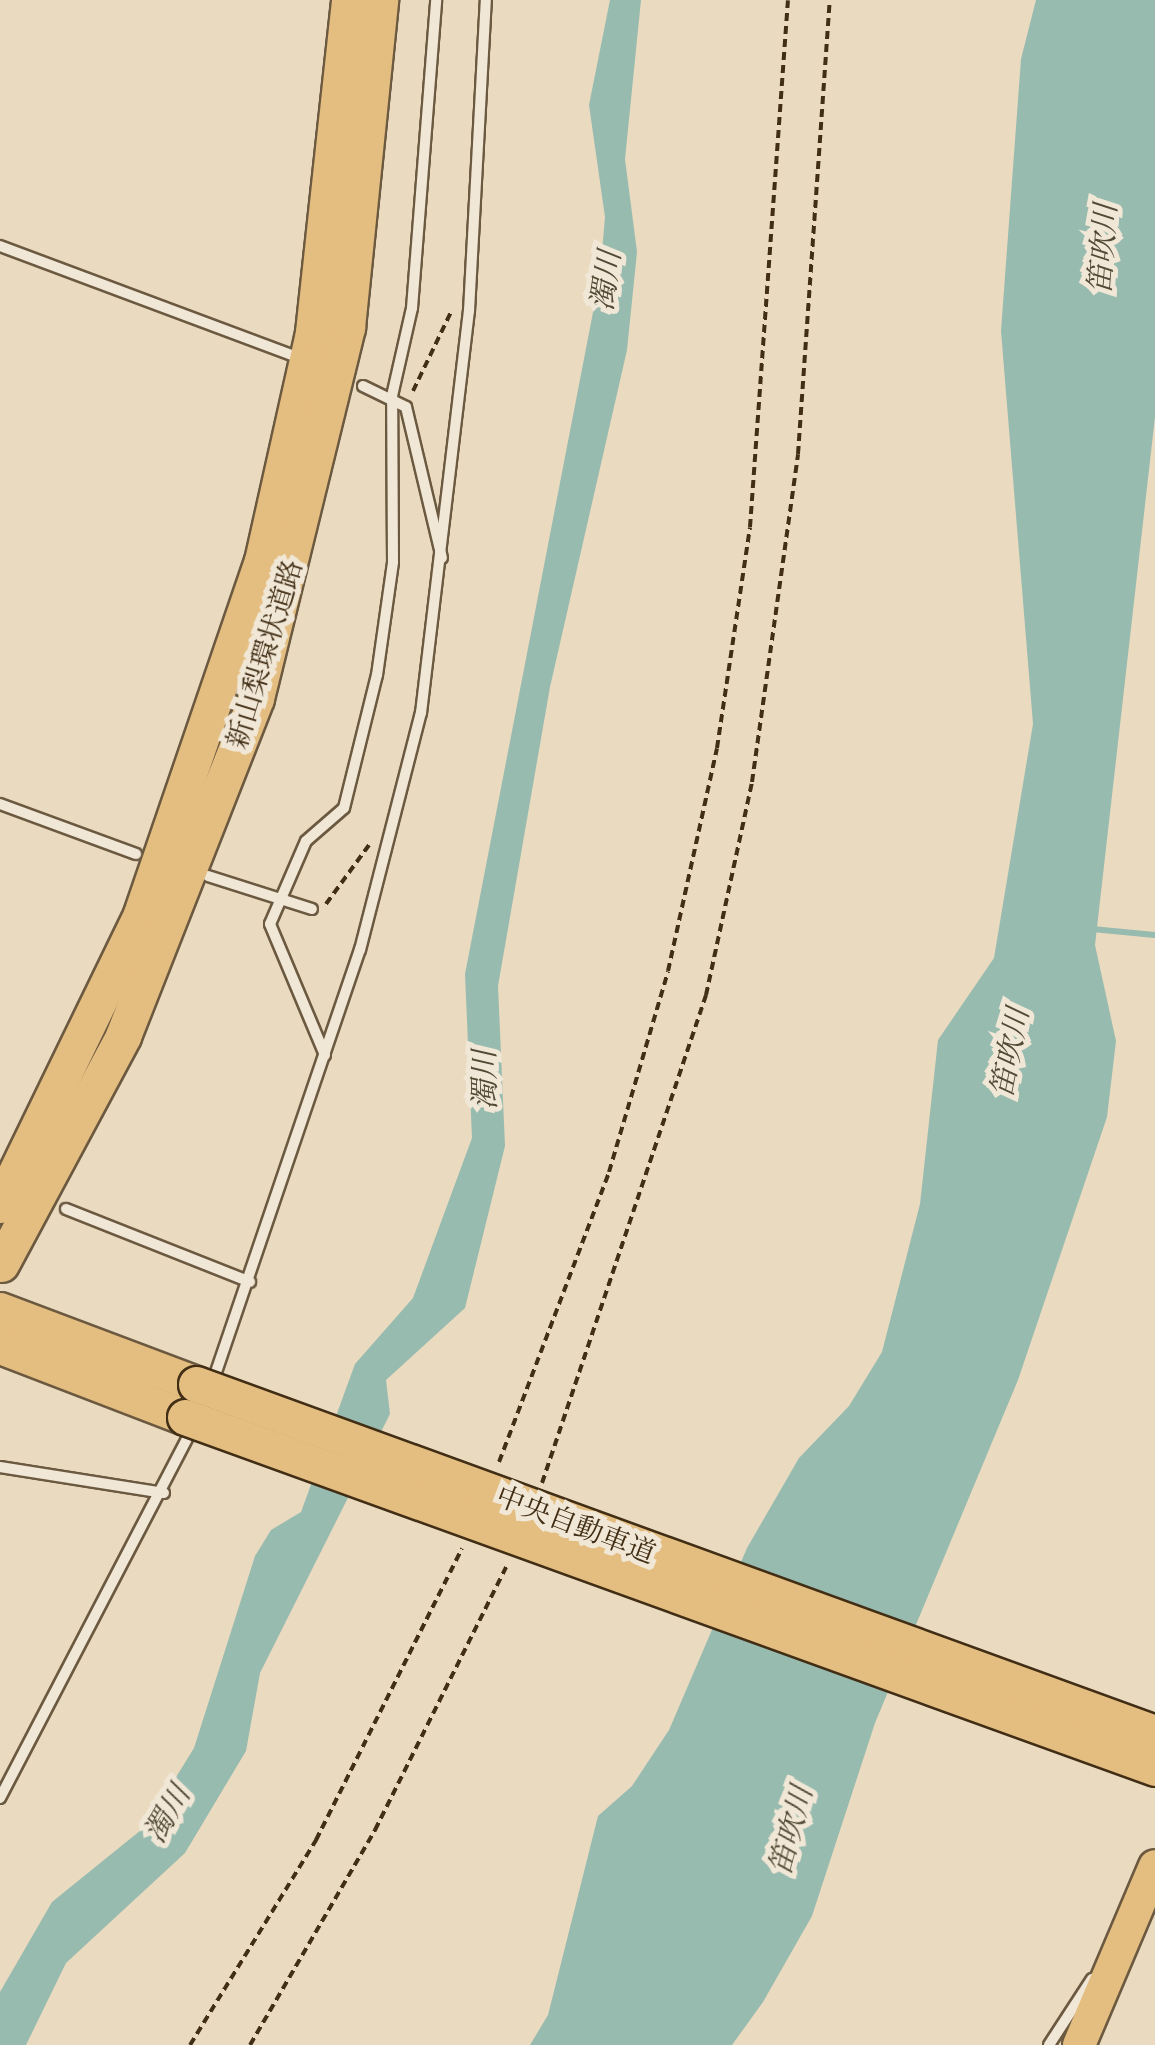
<!DOCTYPE html>
<html>
<head>
<meta charset="utf-8">
<style>
  body { margin:0 }
  #map { position:relative; width:1155px; height:2045px; overflow:hidden; background:#e9dac0; font-family:"Old Standard TT","Noto Serif JP",serif }
  div>[style] { position:absolute }
  .water>* { inset:0; background:#98bbaf }
  .stream>* { height:6px; margin:-3px; padding:0 3px; transform-origin:3px; border-radius:3px; background:#98bbaf }
  .path>* { height:4px; margin-top:-2px; transform-origin:0; background:repeating-linear-gradient(90deg,#412e15 0 8px,transparent 0 13px) }
  .roads { filter:drop-shadow(2px 0 #6b5940) drop-shadow(-2px 0 #6b5940) drop-shadow(0 2px #6b5940) drop-shadow(0 -2px #6b5940) }
  .service>* { height:10px; margin:-5px; padding:0 5px; transform-origin:5px; border-radius:5px; background:#f1e7d6 }
  .trunk>* { height:32px; margin:-16px; padding:0 16px; transform-origin:16px; border-radius:16px; background:#e4bd80 }
  .motorway>* { height:35px; margin:-17.5px; padding:0 17.5px; transform-origin:17.5px; border-radius:17.5px; background:#e4bd80 }
  .bridges { filter:drop-shadow(2px 0 #412e15) drop-shadow(-2px 0 #412e15) drop-shadow(0 2px #412e15) drop-shadow(0 -2px #412e15) }
  .motorway-bridge>* { height:35px; margin:-17.5px; padding:0 17.5px; transform-origin:17.5px; border-radius:17.5px; background:#e4bd80 }
  span { translate:-50% -50%; white-space:nowrap; text-align:center; line-height:1.15; -webkit-text-stroke:10px #f1e7d6; paint-order:stroke }
  .street-label { font-size:28px; color:#412e15 }
  .water-label { font-size:30px; color:#524a34; font-style:italic }
</style>
</head>
<body>
<div id="map">
  <div class="water">
    <i style="clip-path:polygon(610px 0,641px 0,625px 159px,637px 252px,627px 350px,550px 687px,498px 986px,505px 1146px,465px 1308px,386px 1380px,390px 1414px,260px 1673px,246px 1751px,185px 1853px,66px 1963px,26px 2045px,0 2045px,0 1992px,52px 1902px,146px 1826px,194px 1748px,255px 1556px,271px 1530px,301px 1512px,355px 1364px,413px 1298px,472px 1138px,465px 974px,600px 276px,605px 217px,589px 105px)"></i>
    <i style="clip-path:polygon(1036px 0,1155px 0,1155px 417px,1095px 945px,1116px 1041px,1107px 1117px,1018px 1380px,875px 1723px,812px 1916px,763px 2002px,732px 2045px,530px 2045px,548px 2015px,598px 1816px,632px 1786px,669px 1730px,747px 1548px,799px 1458px,849px 1406px,882px 1352px,920px 1204px,938px 1040px,994px 958px,1033px 724px,1001px 331px,1021px 59px)"></i>
  </div>
  <div class="stream">
    <i style="left:1092px;top:929px;width:63px;rotate:5.4deg"></i>
  </div>
  <div class="path">
    <i style="left:413px;top:391px;width:90px;rotate:-64.3deg"></i>
    <i style="left:326px;top:904px;width:73px;rotate:-53.9deg"></i>
    <i style="left:499px;top:1462px;width:310px;rotate:-69.2deg"></i>
    <i style="left:609px;top:1172px;width:209px;rotate:-73.6deg"></i>
    <i style="left:668px;top:971px;width:228px;rotate:-77.6deg"></i>
    <i style="left:717px;top:748px;width:223px;rotate:-81.5deg"></i>
    <i style="left:750px;top:527px;width:528px;rotate:-85.88deg"></i>
    <i style="left:542px;top:1483px;width:515px;rotate:-71.42deg"></i>
    <i style="left:706px;top:995px;width:218px;rotate:-77.8deg"></i>
    <i style="left:752px;top:782px;width:331px;rotate:-82deg"></i>
    <i style="left:798px;top:454px;width:455px;rotate:-86deg"></i>
    <i style="left:190px;top:2045px;width:241px;rotate:-58.4deg"></i>
    <i style="left:316px;top:1840px;width:326px;rotate:-63.4deg"></i>
    <i style="left:250px;top:2045px;width:249px;rotate:-59.8deg"></i>
    <i style="left:375px;top:1830px;width:296px;rotate:-63.5deg"></i>
  </div>
  <div class="roads">
    <div class="service">
      <i style="left:0;top:246px;width:311px;rotate:20.5deg"></i>
      <i style="left:363px;top:386px;width:48px;rotate:26deg"></i>
      <i style="left:406px;top:407px;width:155px;rotate:76.6deg"></i>
      <i style="left:0;top:804px;width:145px;rotate:20.2deg"></i>
      <i style="left:208px;top:876px;width:109px;rotate:17.6deg"></i>
      <i style="left:325px;top:1055px;width:142px;rotate:-112.8deg"></i>
      <i style="left:270px;top:924px;width:90px;rotate:-66.6deg"></i>
      <i style="left:306px;top:841px;width:50px;rotate:-41deg"></i>
      <i style="left:344px;top:808px;width:137px;rotate:-76.1deg"></i>
      <i style="left:377px;top:675px;width:114px;rotate:-81.9deg"></i>
      <i style="left:393px;top:562px;width:166px;rotate:-90.3deg"></i>
      <i style="left:392px;top:396px;width:90px;rotate:-77.2deg"></i>
      <i style="left:412px;top:308px;width:309px;rotate:-85.5deg"></i>
      <i style="left:66px;top:1209px;width:198px;rotate:21.6deg"></i>
      <i style="left:212px;top:1384px;width:459px;rotate:-71.2deg"></i>
      <i style="left:360px;top:950px;width:245px;rotate:-75.6deg"></i>
      <i style="left:421px;top:713px;width:405px;rotate:-83.2deg"></i>
      <i style="left:469px;top:311px;width:311px;rotate:-86.9deg"></i>
      <i style="left:0;top:1467px;width:166px;rotate:9deg"></i>
      <i style="left:0;top:1798px;width:418px;rotate:-62.5deg"></i>
      <i style="left:1049px;top:2045px;width:79px;rotate:-56.9deg"></i>
    </div>
    <div class="trunk">
      <i style="left:1079px;top:2045px;width:194px;rotate:-67deg"></i>
    </div>
    <div class="motorway">
      <i style="left:0;top:1205px;width:323px;rotate:-64.1deg"></i>
      <i style="left:141px;top:914px;width:373px;rotate:-71.1deg"></i>
      <i style="left:262px;top:561px;width:235px;rotate:-77.4deg"></i>
      <i style="left:313px;top:332px;width:334px;rotate:-83.8deg"></i>
      <i style="left:1px;top:1264px;width:259px;rotate:-61.8deg"></i>
      <i style="left:123px;top:1036px;width:363px;rotate:-68.5deg"></i>
      <i style="left:256px;top:698px;width:382px;rotate:-76.2deg"></i>
      <i style="left:347px;top:327px;width:329px;rotate:-84.2deg"></i>
      <i style="left:0;top:1310px;width:210px;rotate:20.7deg"></i>
      <i style="left:0;top:1346px;width:198px;rotate:21deg"></i>
    </div>
  </div>
  <div class="bridges">
    <div class="motorway-bridge">
      <i style="left:196px;top:1384px;width:1021px;rotate:20deg"></i>
      <i style="left:185px;top:1417px;width:1032px;rotate:19.89deg"></i>
    </div>
  </div>
  <div class="street-label">
    <span style="left:267px;top:655px;rotate:-73deg">新山梨環状道路</span>
    <span style="left:575px;top:1527px;rotate:21deg">中央自動車道</span>
  </div>
  <div class="water-label">
    <span style="left:1105px;top:249px;rotate:-86deg">笛吹川</span>
    <span style="left:608px;top:281px;rotate:-82deg">濁川</span>
    <span style="left:1012px;top:1053px;rotate:-79deg">笛吹川</span>
    <span style="left:487px;top:1080px;rotate:-91deg">濁川</span>
    <span style="left:169px;top:1815px;rotate:-60deg">濁川</span>
    <span style="left:793px;top:1831px;rotate:-75deg">笛吹川</span>
  </div>
</div>
</body>
</html>
